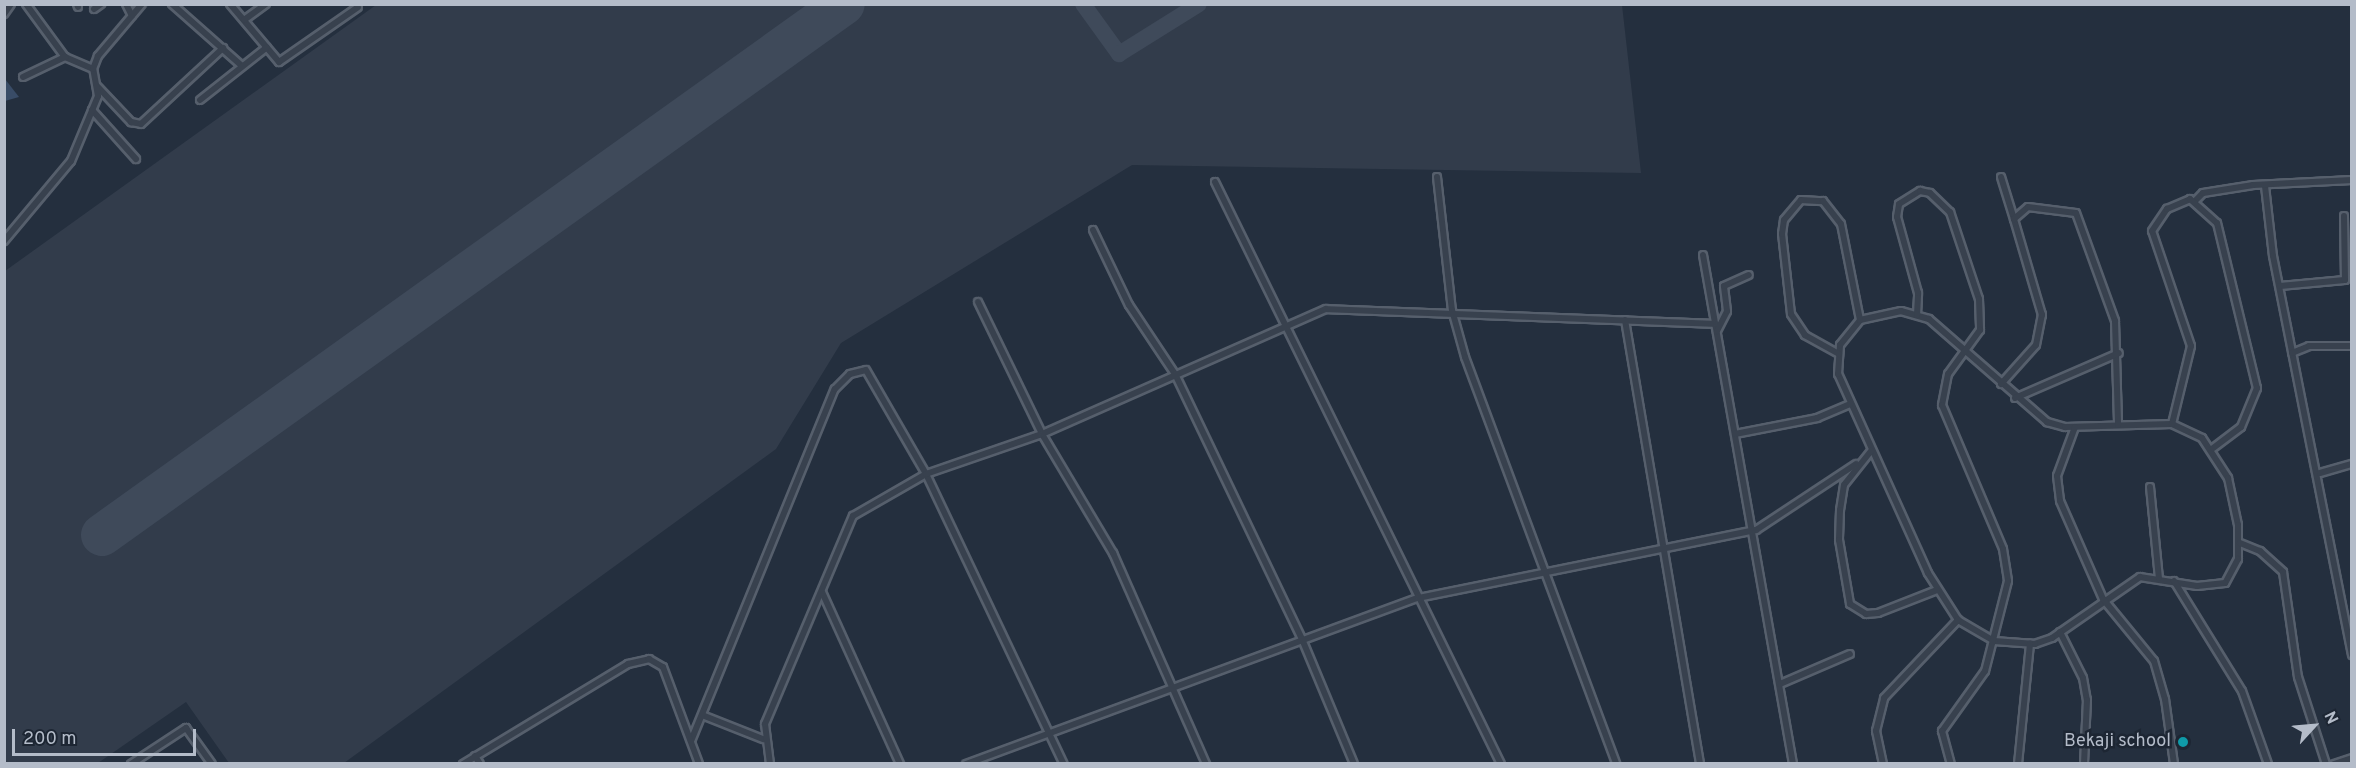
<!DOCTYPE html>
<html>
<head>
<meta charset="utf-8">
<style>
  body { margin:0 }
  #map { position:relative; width:2356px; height:768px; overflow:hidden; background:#242f3e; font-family:Overpass,sans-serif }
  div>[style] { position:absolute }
  .airport>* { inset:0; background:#323c4b }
  .water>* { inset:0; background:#394c67 }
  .taxiway>* { height:16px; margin:-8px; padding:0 8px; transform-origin:8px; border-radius:8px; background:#3f4a5a }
  .runway>* { height:42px; margin:-21px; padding:0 21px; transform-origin:21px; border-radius:21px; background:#3f4a5a }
  .roads { filter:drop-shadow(2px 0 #565f6c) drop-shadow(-2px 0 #565f6c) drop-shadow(0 2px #565f6c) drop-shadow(0 -2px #565f6c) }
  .minor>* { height:6px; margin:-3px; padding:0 3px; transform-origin:3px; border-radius:3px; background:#38414e }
  .dots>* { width:16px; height:16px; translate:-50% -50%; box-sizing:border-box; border:3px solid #1d2633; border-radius:50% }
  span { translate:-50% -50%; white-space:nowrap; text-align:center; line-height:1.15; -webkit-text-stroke:5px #1d2633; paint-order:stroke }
  .poi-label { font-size:18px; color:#b4bcc9 }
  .right { translate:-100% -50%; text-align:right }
  .frame { position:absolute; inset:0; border:6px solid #b4bcc9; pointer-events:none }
  .north { position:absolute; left:2284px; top:696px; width:60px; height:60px; -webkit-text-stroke:4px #1d2633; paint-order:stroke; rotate:64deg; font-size:16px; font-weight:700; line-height:24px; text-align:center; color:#b4bcc9 }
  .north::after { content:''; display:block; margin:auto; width:21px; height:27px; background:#b4bcc9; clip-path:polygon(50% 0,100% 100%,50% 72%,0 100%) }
  .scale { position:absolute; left:12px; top:729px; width:184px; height:27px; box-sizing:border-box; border:3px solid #b4bcc9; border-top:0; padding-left:8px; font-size:18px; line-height:21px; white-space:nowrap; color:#b4bcc9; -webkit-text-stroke:4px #1d2633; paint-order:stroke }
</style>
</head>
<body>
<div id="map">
  <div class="airport">
    <i style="clip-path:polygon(376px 5px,1622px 5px,1641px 173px,1132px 165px,841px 343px,776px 449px,344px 763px,229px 763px,186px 702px,98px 763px,5px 763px,5px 271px)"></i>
  </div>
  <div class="water">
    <i style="clip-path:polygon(5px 79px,19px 97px,5px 101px)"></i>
  </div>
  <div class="taxiway">
    <i style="left:1083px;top:4px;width:62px;rotate:54.2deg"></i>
    <i style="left:1119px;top:54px;width:94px;rotate:-32deg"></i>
  </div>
  <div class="runway">
    <i style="left:102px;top:535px;width:912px;rotate:-35.59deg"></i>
  </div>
  <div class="roads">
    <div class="minor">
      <i style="left:26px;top:4px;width:66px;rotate:53.7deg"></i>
      <i style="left:65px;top:57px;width:30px;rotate:23deg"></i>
      <i style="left:77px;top:4px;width:3px;rotate:72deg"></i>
      <i style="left:126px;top:4px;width:13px;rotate:63deg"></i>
      <i style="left:172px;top:4px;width:92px;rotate:41.5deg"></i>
      <i style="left:230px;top:4px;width:76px;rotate:49.8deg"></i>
      <i style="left:279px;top:62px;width:96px;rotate:-34.8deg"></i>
      <i style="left:94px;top:9px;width:9px;rotate:-36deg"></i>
      <i style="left:4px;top:14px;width:12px;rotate:-55deg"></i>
      <i style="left:244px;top:20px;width:27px;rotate:-36deg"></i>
      <i style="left:23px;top:77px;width:47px;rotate:-25.5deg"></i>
      <i style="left:97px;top:86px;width:50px;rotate:46.6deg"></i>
      <i style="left:131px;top:122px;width:10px;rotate:11deg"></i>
      <i style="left:141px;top:124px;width:112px;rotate:-42.8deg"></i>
      <i style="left:200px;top:100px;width:85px;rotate:-38.3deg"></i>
      <i style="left:92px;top:110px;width:66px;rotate:48.1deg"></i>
      <i style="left:1437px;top:177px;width:134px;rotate:83.6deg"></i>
      <i style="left:1452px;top:310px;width:49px;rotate:74.5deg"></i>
      <i style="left:1465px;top:357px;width:434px;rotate:69.6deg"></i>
      <i style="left:2001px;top:177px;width:44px;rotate:72.8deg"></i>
      <i style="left:1215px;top:182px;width:648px;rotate:63.83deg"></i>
      <i style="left:2265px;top:186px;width:70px;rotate:83.5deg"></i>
      <i style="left:2273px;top:256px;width:407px;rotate:78.8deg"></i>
      <i style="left:2195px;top:201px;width:11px;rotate:-45deg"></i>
      <i style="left:2203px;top:193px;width:51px;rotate:-9.1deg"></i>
      <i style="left:2253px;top:185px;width:99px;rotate:-2.9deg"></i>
      <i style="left:1093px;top:230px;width:83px;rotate:64.4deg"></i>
      <i style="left:1129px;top:305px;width:83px;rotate:56.3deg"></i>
      <i style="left:1175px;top:374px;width:294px;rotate:64.4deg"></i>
      <i style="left:1302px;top:639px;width:135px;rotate:67.4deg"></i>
      <i style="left:4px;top:241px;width:104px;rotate:-50.1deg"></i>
      <i style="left:71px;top:161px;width:70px;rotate:-67.4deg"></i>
      <i style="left:98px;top:96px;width:27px;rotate:-100deg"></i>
      <i style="left:93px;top:69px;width:14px;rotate:-69deg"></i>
      <i style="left:98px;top:56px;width:68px;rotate:-49.8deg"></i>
      <i style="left:1703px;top:255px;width:517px;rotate:79.97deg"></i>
      <i style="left:2280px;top:286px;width:65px;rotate:-5.3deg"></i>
      <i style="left:2345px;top:280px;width:64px;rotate:-90.9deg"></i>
      <i style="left:978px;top:302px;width:147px;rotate:64.1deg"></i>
      <i style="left:1042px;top:434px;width:139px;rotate:59.2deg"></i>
      <i style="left:1113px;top:553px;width:231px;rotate:66.2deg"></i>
      <i style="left:1901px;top:311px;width:29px;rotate:16deg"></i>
      <i style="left:1929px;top:319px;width:157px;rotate:41.1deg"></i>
      <i style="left:2047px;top:422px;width:19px;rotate:16deg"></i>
      <i style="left:2065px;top:427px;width:107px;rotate:-1.6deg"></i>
      <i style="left:2172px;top:424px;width:33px;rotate:25deg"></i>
      <i style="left:2202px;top:438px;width:48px;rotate:57deg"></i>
      <i style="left:2228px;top:478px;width:48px;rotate:78deg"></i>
      <i style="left:2238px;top:525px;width:34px;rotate:90deg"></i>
      <i style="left:2238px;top:559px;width:27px;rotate:118deg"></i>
      <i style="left:2225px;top:583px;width:28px;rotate:174deg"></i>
      <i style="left:2197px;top:586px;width:58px;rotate:-171deg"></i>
      <i style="left:2140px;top:577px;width:107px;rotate:145.3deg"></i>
      <i style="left:2052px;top:638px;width:18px;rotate:161deg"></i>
      <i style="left:2035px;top:644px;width:41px;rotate:-175.8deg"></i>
      <i style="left:1994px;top:641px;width:42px;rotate:-149.7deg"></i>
      <i style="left:1958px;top:620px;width:56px;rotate:-122.6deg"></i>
      <i style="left:1928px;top:573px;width:218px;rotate:-114.3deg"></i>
      <i style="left:1838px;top:374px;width:29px;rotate:-86deg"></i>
      <i style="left:1840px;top:345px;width:32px;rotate:-51deg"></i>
      <i style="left:1860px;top:320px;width:42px;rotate:-12.4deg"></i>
      <i style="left:1917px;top:315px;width:22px;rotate:-87deg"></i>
      <i style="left:1918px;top:293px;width:79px;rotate:-105.4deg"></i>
      <i style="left:1897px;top:217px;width:13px;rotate:-81deg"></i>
      <i style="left:1899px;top:204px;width:25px;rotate:-32deg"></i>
      <i style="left:1920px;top:191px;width:10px;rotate:11deg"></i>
      <i style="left:1930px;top:193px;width:28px;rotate:44deg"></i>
      <i style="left:1950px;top:212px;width:92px;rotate:71.6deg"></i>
      <i style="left:1979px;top:299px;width:31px;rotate:88deg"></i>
      <i style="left:1980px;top:330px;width:54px;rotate:126deg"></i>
      <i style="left:1948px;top:374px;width:32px;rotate:101deg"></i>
      <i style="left:1942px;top:405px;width:156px;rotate:67deg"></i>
      <i style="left:2003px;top:549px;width:32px;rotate:81deg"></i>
      <i style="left:2008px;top:581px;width:93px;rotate:104.3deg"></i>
      <i style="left:1985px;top:671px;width:74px;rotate:125.6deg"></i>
      <i style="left:1942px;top:731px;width:34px;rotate:75deg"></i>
      <i style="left:1625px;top:320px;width:450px;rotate:80.4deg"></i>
      <i style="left:1717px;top:331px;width:22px;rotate:-63deg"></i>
      <i style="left:1727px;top:311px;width:25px;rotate:-97deg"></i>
      <i style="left:1724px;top:286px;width:27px;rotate:-24deg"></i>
      <i style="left:2292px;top:353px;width:18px;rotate:-22deg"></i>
      <i style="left:2309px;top:346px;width:43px"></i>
      <i style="left:1839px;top:354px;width:39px;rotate:-151deg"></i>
      <i style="left:1805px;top:335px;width:25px;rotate:-124deg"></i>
      <i style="left:1791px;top:314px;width:81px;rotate:-96.4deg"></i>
      <i style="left:1782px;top:234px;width:14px;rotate:-82deg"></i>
      <i style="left:1784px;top:220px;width:26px;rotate:-50deg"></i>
      <i style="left:1801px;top:200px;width:22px;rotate:3deg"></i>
      <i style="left:1823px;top:201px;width:29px;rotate:52deg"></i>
      <i style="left:1841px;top:224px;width:98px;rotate:78.8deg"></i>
      <i style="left:2001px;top:384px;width:52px;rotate:-48.1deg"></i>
      <i style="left:2036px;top:345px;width:31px;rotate:-79deg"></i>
      <i style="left:2042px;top:315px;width:100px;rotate:-106.3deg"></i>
      <i style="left:2014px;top:219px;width:18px;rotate:-41deg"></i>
      <i style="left:2028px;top:207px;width:48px;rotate:7.1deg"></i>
      <i style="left:2076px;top:213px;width:115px;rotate:70.1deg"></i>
      <i style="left:2115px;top:321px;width:104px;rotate:88.3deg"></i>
      <i style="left:2015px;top:398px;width:113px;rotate:-23.4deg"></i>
      <i style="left:2172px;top:424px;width:80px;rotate:-76.3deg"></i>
      <i style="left:2191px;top:346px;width:121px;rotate:-108.7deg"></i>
      <i style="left:2152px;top:231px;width:27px;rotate:-56deg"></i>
      <i style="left:2167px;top:209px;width:25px;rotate:-23deg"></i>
      <i style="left:2190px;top:199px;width:36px;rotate:42deg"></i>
      <i style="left:2217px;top:223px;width:170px;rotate:76.4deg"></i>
      <i style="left:2257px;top:388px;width:42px;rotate:112.3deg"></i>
      <i style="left:2241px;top:427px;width:35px;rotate:143deg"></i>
      <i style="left:2075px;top:427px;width:52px;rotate:110.2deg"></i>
      <i style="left:2057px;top:476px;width:25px;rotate:83deg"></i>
      <i style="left:2060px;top:501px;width:107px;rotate:66.3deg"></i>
      <i style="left:2103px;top:599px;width:80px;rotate:50.6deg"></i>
      <i style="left:2154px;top:661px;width:40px;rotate:74deg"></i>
      <i style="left:2165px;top:699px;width:66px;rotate:82.1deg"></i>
      <i style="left:1735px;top:434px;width:84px;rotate:-11deg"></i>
      <i style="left:1817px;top:418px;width:36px;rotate:-23deg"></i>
      <i style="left:1871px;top:451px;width:43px;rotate:128.5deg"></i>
      <i style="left:1844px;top:485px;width:25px;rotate:99deg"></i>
      <i style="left:1840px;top:510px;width:30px;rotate:92deg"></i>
      <i style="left:1839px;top:540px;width:65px;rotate:80.2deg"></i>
      <i style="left:1850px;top:604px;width:19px;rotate:32deg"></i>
      <i style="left:1866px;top:614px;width:12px;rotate:-5deg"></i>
      <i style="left:1878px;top:613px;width:63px;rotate:-21.3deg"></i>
      <i style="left:2320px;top:473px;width:33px;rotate:-16deg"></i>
      <i style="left:2150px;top:487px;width:91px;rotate:84.4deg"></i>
      <i style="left:2240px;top:543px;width:22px;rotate:22deg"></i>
      <i style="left:2260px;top:551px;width:31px;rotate:42deg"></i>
      <i style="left:2283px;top:572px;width:106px;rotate:81.9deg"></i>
      <i style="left:2298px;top:677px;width:91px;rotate:72.2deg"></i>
      <i style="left:2174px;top:581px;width:129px;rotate:58.3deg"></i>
      <i style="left:2242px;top:691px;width:77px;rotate:70.4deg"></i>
      <i style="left:822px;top:592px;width:189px;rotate:65.6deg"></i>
      <i style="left:2060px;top:632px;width:51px;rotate:63.4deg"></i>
      <i style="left:2083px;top:678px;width:22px;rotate:80deg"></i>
      <i style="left:2087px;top:700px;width:64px;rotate:92.7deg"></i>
      <i style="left:1780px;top:684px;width:76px;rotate:-23.2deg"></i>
      <i style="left:702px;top:715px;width:66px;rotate:21.5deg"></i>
      <i style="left:691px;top:741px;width:380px;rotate:-67.8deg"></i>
      <i style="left:835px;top:389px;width:21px;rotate:-45deg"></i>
      <i style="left:850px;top:374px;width:16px;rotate:-14deg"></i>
      <i style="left:866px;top:370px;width:120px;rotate:60deg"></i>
      <i style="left:926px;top:474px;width:321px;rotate:64.6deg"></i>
      <i style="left:475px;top:756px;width:9px;rotate:58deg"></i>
      <i style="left:131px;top:764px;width:66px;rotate:-33.2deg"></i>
      <i style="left:186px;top:728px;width:44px;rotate:54.2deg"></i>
      <i style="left:463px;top:764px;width:193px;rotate:-31.2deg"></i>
      <i style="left:628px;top:664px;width:22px;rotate:-13deg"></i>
      <i style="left:649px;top:659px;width:16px;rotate:30deg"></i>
      <i style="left:663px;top:667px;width:103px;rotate:69.6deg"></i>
      <i style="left:770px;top:764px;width:40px;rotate:-97.1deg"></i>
      <i style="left:765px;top:724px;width:226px;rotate:-67.1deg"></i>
      <i style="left:853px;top:516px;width:84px;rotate:-29.9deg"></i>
      <i style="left:926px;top:474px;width:123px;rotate:-19deg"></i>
      <i style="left:1042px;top:434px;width:310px;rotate:-23.8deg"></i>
      <i style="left:1326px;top:309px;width:389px;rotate:2.2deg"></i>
      <i style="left:966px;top:764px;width:482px;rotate:-20.2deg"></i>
      <i style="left:1418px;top:598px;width:345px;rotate:-11.4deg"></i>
      <i style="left:1756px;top:530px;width:120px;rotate:-33.4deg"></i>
      <i style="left:1883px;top:764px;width:34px;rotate:-102deg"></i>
      <i style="left:1876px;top:731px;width:34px;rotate:-76deg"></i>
      <i style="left:1884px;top:698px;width:108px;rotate:-46.5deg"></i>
      <i style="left:2018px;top:764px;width:121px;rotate:-84.3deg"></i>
      <i style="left:2334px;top:764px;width:19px;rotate:-18deg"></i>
    </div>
  </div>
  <div class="dots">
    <i style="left:2183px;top:742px;background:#0f9aa8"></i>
  </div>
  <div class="poi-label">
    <span class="right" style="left:2171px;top:742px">Bekaji school</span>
  </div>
  <div class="frame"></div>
  <div class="north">N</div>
  <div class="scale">200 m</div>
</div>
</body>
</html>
